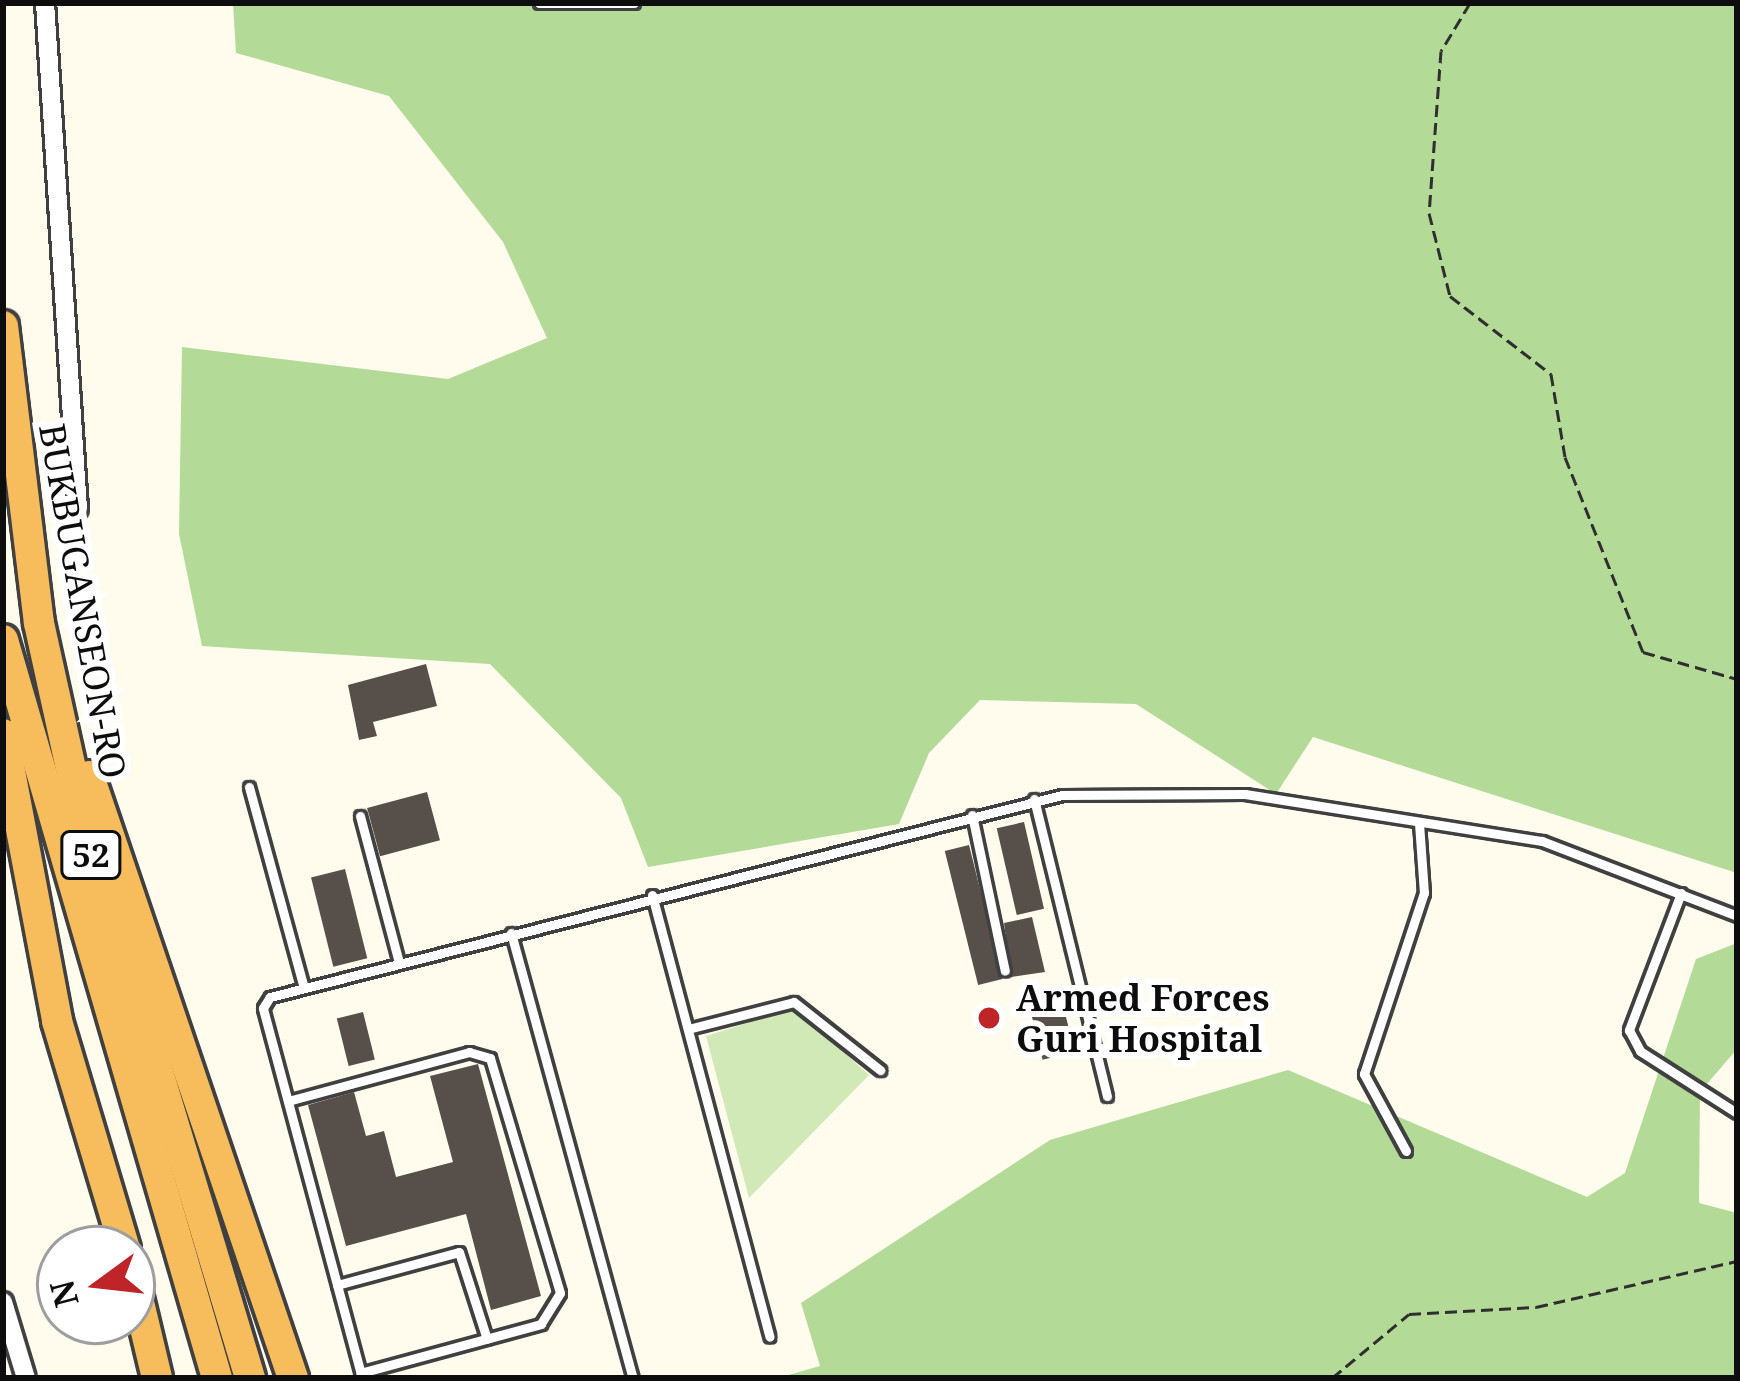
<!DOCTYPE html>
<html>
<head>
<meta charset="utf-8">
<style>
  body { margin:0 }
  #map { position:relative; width:1740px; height:1381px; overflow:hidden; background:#fffcee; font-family:"Noto Serif",serif }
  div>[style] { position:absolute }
  .green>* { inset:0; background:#d0e9b7 }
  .forest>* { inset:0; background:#b3da96 }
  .building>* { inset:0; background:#564f4a; transform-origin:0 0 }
  .path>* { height:3px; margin-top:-1.5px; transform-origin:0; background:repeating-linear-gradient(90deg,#2f2f2f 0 12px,transparent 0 18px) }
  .roads { filter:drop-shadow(3px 0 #404040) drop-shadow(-3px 0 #404040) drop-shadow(0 3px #404040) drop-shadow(0 -3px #404040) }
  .service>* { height:9px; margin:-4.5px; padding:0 4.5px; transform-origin:4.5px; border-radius:4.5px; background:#fff }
  .minor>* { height:18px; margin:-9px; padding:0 9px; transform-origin:9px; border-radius:9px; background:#fff }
  .trunk>* { height:30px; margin:-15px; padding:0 15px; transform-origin:15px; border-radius:15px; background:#f7bd5c }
  .dots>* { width:33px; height:33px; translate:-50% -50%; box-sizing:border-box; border:6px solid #fff; border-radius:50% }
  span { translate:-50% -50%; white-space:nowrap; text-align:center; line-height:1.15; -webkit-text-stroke:12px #fff; paint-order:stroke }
  .shield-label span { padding:3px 9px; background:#fff; border:3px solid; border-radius:9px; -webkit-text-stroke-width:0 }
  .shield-label { font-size:33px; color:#0d0d0d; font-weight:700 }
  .street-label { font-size:36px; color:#0d0d0d }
  .poi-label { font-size:36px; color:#0d0d0d; font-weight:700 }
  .left { translate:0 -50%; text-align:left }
  .frame { position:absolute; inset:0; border:6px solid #0d0d0d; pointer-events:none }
  .north { position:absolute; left:36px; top:1225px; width:120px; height:120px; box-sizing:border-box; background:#fff; border:3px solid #9e9e9e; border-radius:50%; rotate:255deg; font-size:33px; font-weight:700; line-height:48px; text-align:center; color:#0d0d0d }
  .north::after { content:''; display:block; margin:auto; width:42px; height:54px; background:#be2428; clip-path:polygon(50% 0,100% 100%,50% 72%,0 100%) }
</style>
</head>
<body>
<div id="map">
  <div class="green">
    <i style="clip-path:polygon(795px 1008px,869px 1075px,749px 1198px,706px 1036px)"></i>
  </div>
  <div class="forest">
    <i style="clip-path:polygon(233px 3px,1737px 3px,1737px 873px,1313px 737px,1276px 794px,1136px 704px,980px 700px,929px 753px,899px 824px,648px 867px,621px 798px,490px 664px,202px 646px,179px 534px,182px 347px,448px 379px,547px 338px,503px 242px,389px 96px,236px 53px)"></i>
    <i style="clip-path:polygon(1737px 943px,1737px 1049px,1700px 1092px,1699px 1203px,1737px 1213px,1737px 1378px,778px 1378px,820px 1366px,801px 1303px,1050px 1140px,1288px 1070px,1587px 1197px,1625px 1173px,1696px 959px)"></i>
  </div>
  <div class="building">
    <i style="clip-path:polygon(426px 664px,437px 706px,373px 722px,377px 736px,359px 740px,348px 685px)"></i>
    <i style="left:427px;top:792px;width:50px;height:62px;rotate:75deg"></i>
    <i style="left:1024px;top:822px;width:89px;height:28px;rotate:77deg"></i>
    <i style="left:969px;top:845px;width:138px;height:25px;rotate:76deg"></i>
    <i style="left:345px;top:869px;width:92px;height:35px;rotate:76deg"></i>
    <i style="clip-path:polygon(1032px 917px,1045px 972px,1011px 977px,1004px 923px)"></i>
    <i style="left:1064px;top:1009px;width:44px;height:33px;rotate:76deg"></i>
    <i style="left:363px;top:1012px;width:49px;height:27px;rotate:76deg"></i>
    <i style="clip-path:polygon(478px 1064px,541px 1296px,491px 1310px,466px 1214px,346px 1246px,308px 1105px,354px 1092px,366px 1136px,384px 1131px,396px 1177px,453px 1162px,430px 1076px)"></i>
  </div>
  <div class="path">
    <i style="left:1470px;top:3px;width:56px;rotate:121.1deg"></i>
    <i style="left:1441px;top:51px;width:162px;rotate:94.2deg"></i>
    <i style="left:1429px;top:213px;width:86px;rotate:75.8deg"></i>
    <i style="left:1450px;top:296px;width:128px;rotate:37.7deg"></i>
    <i style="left:1551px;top:374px;width:84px;rotate:80.4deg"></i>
    <i style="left:1565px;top:457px;width:210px;rotate:68.2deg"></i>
    <i style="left:1643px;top:652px;width:98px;rotate:16deg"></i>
    <i style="left:1332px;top:1378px;width:100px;rotate:-39.7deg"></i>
    <i style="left:1409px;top:1314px;width:127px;rotate:-3.2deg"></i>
    <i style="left:1536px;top:1307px;width:206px;rotate:-12.9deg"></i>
  </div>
  <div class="roads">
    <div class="service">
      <i style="left:539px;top:3px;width:95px"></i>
      <i style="left:249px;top:787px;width:208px;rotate:74.7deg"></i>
      <i style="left:1034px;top:799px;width:306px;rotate:76.2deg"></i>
      <i style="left:972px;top:815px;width:159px;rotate:78.1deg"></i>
      <i style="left:360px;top:816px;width:152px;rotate:75.1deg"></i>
      <i style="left:1681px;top:893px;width:147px;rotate:110.8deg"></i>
      <i style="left:1629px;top:1030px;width:24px;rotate:62deg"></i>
      <i style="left:1640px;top:1051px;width:115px;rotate:32.6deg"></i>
      <i style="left:652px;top:895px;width:457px;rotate:75.1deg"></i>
      <i style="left:511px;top:933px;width:461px;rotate:74.7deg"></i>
      <i style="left:688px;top:1029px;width:109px;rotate:-14.3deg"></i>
      <i style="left:794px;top:1002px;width:110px;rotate:38.3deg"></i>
      <i style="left:288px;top:1101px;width:188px;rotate:-15.1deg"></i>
      <i style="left:469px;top:1052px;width:22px;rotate:16deg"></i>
      <i style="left:490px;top:1058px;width:245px;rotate:73.4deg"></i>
      <i style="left:560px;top:1293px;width:36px;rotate:122deg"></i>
      <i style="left:541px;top:1324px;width:187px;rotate:164.8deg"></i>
      <i style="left:1406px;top:1151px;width:88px;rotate:-118.6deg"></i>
      <i style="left:1364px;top:1074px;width:191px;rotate:-71.7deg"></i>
      <i style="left:1424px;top:893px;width:70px;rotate:-94.1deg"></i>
      <i style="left:337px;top:1285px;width:126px;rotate:-15.1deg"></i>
      <i style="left:459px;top:1252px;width:91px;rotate:72.2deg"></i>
      <i style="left:362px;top:1378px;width:383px;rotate:-105deg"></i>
      <i style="left:263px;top:1008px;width:13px;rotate:-58deg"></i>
      <i style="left:270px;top:997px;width:817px;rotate:-14.31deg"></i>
      <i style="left:1062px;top:795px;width:183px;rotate:-0.3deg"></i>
      <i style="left:1245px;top:794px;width:301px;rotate:9deg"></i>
      <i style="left:1542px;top:841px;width:209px;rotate:21deg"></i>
    </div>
    <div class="minor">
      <i style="left:45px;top:3px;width:507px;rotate:86.27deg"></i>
      <i style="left:3px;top:1302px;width:79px;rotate:73.2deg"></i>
    </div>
    <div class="trunk">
      <i style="left:3px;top:326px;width:299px;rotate:83.1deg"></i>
      <i style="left:39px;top:623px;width:201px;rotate:77.6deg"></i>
      <i style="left:82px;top:819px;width:584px;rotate:73.27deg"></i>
      <i style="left:3px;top:640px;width:768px;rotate:73.83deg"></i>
      <i style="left:3px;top:734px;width:292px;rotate:79.3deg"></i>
      <i style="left:57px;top:1021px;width:238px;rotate:73.4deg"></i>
      <i style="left:89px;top:776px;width:636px;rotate:71.28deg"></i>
      <i style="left:132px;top:1273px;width:108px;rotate:76.6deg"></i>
    </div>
  </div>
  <div class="dots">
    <i style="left:989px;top:1018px;background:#be2428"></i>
  </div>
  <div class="shield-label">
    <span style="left:91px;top:855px">52</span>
  </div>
  <div class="street-label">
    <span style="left:83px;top:601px;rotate:80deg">BUKBUGANSEON-RO</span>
  </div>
  <div class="poi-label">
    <span class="left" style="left:1016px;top:1018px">Armed Forces<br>Guri Hospital</span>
  </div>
  <div class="frame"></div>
  <div class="north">N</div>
</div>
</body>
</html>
